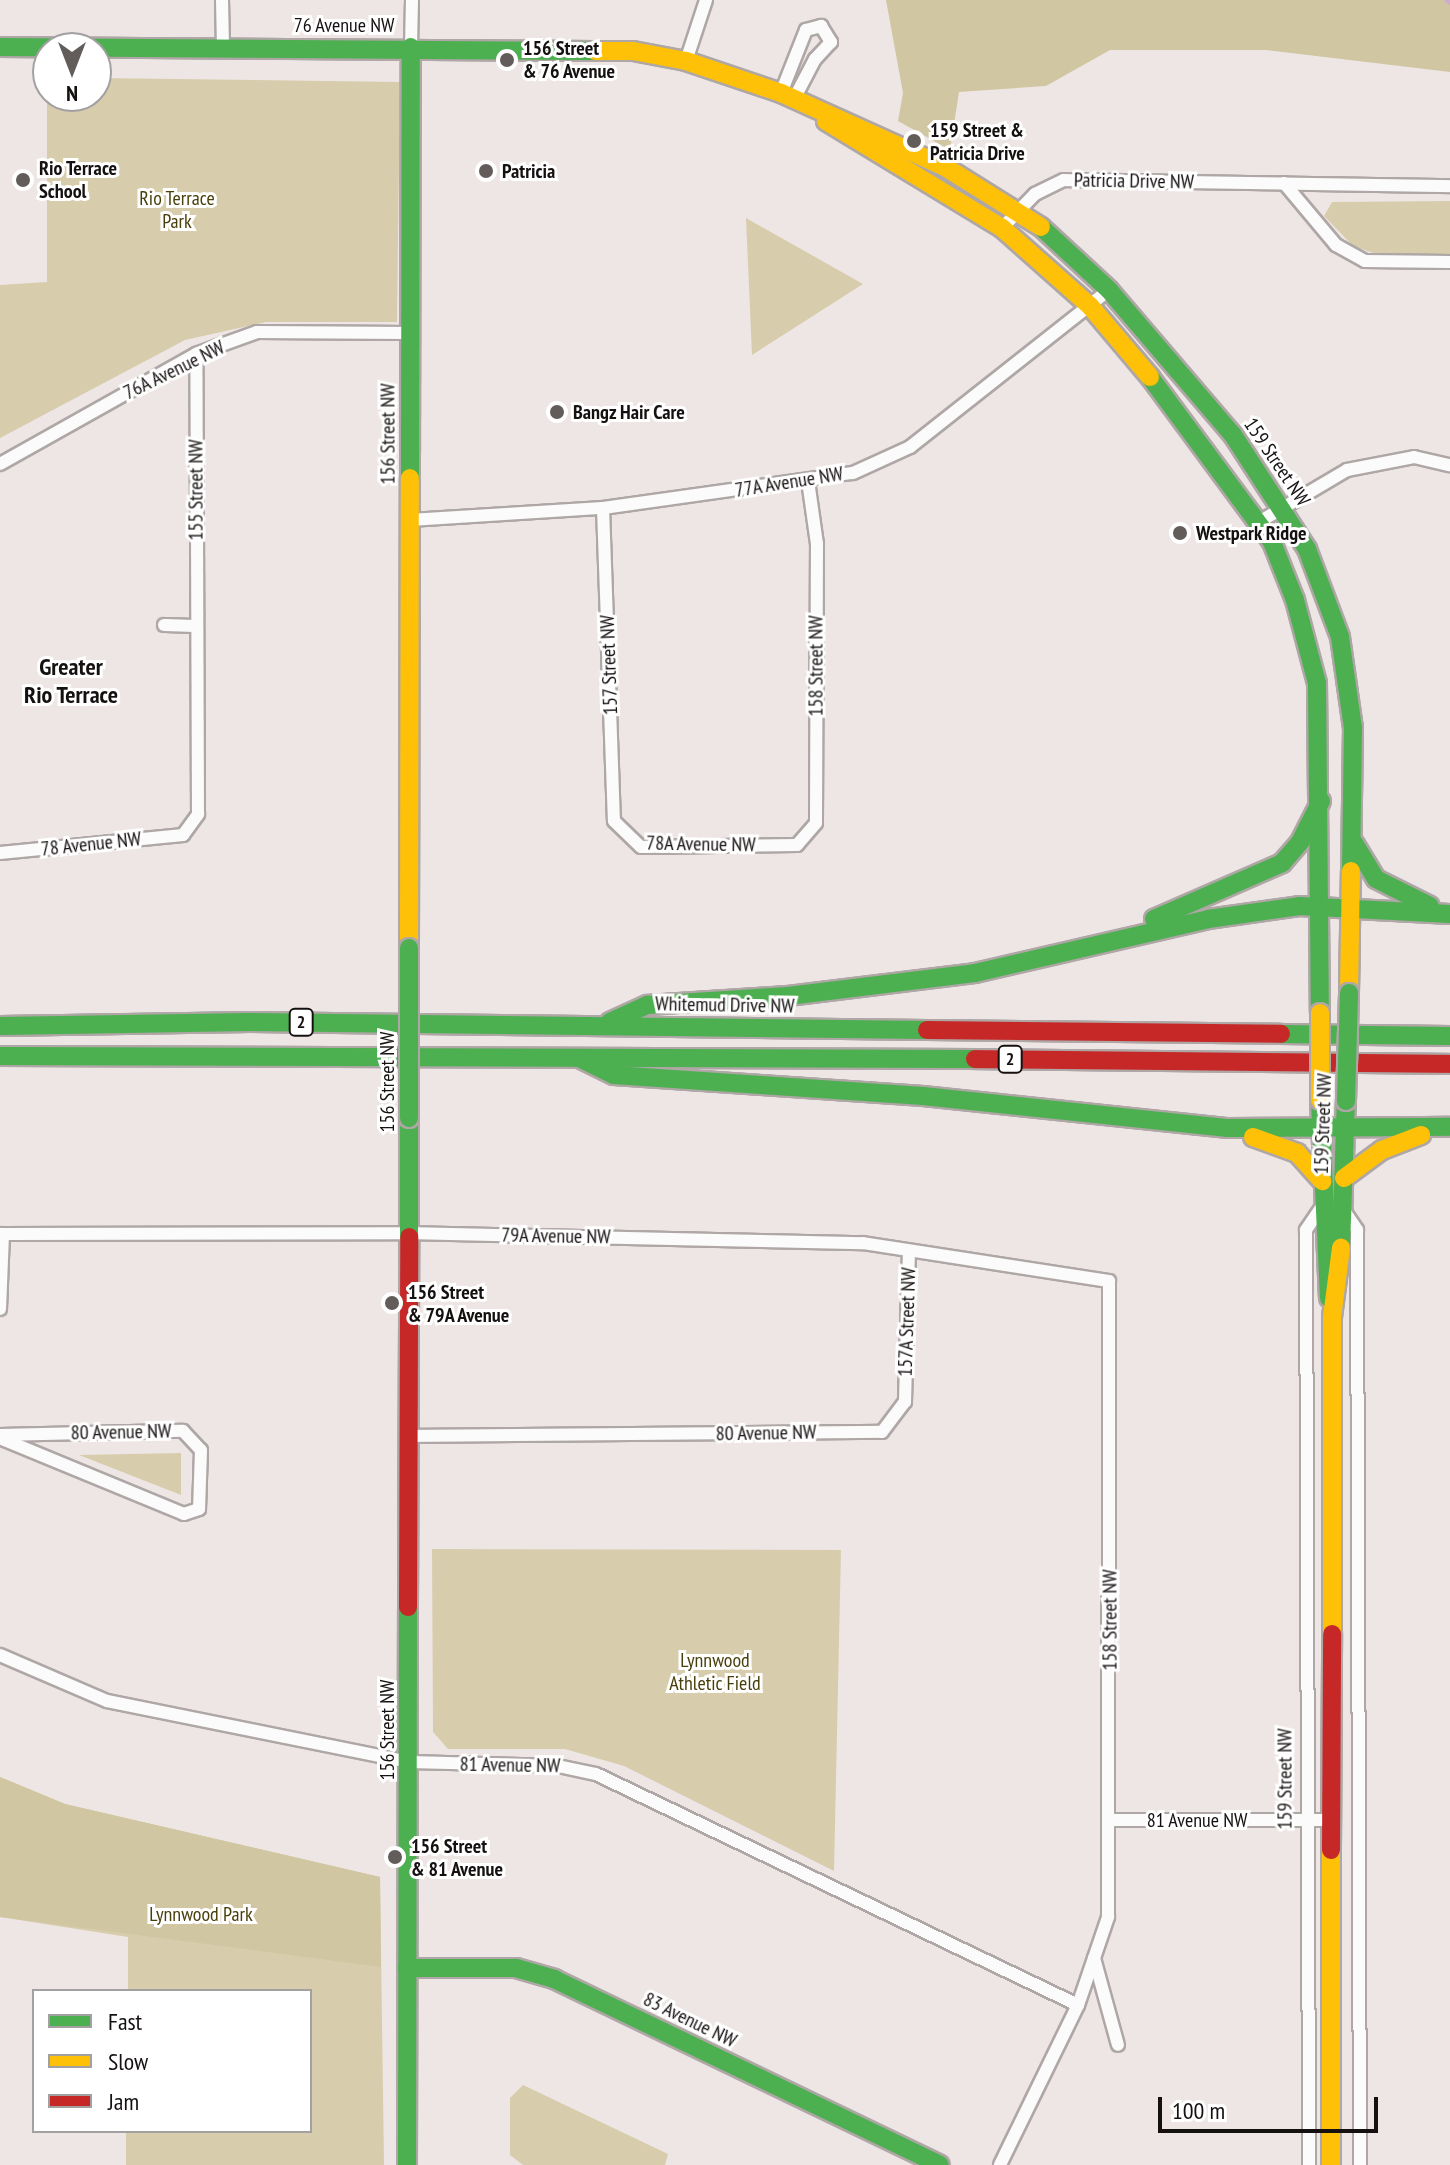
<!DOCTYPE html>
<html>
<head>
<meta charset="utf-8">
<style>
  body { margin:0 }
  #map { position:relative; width:1450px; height:2165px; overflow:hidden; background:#eee6e5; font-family:"PT Sans Narrow",sans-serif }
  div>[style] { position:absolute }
  .green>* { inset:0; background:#d7cdac }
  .forest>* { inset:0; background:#d1c6a2 }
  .stream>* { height:4px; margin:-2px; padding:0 2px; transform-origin:2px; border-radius:2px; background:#ceadcf }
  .roads { filter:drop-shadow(2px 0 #aea7a6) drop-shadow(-2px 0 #aea7a6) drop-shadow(0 2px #aea7a6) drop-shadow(0 -2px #aea7a6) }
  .street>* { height:12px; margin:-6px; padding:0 6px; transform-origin:6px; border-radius:6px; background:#fcfbfb }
  .fast>* { height:18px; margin:-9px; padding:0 9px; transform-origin:9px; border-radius:9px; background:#4caf50 }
  .slow>* { height:18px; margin:-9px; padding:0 9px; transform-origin:9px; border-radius:9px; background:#ffc107 }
  .jam>* { height:18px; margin:-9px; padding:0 9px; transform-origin:9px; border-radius:9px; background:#c62828 }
  .bridges { filter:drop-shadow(2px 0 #aea7a6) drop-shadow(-2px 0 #aea7a6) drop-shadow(0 2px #aea7a6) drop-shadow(0 -2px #aea7a6) }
  .fast-bridge>* { height:18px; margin:-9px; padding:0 9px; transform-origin:9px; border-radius:9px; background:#4caf50 }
  .slow-bridge>* { height:18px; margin:-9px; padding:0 9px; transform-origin:9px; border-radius:9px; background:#ffc107 }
  .dots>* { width:22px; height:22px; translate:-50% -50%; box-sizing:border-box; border:4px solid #fff; border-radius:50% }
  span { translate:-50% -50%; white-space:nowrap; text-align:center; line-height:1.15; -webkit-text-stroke:6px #fff; paint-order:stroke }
  .shield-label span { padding:2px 6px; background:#fff; border:2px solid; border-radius:6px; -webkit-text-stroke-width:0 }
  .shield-label { font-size:18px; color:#161111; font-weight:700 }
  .street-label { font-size:20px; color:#161111 }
  .poi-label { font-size:20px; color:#161111; font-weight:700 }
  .left { translate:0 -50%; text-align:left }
  .park-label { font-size:20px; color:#493f0b }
  .quarter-label { font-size:24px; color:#161111; font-weight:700 }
  .legend { position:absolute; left:32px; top:1989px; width:280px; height:144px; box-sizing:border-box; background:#fff; border:2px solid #a2a0a0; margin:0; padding:10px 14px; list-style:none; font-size:24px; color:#161111 }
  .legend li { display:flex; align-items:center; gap:16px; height:40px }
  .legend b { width:40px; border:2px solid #a2a0a0 }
  .north { position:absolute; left:32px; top:32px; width:80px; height:80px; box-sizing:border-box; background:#fff; border:2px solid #a2a0a0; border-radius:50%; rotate:180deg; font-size:22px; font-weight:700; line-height:32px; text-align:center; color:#161111 }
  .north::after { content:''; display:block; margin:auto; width:28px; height:36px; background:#625c5b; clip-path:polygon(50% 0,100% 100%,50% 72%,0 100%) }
  .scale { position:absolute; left:1158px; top:2097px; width:220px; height:36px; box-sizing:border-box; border:4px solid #161111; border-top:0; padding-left:10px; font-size:24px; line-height:28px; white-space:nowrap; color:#161111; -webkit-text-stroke:6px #fff; paint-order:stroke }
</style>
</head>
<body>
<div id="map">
  <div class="green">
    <i style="clip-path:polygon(47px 77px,48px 96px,96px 96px,96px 78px,400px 82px,397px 322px,266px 322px,185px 340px,0 438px,0 285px,47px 282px)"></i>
    <i style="clip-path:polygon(1450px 201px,1450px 256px,1376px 254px,1353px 246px,1324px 216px,1332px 202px)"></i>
    <i style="clip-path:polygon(746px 218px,863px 284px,752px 355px)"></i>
    <i style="clip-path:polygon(181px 1453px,181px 1495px,79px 1455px)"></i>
    <i style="clip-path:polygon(432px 1549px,841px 1550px,834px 1871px,624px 1766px,565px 1749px,448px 1749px,433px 1732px)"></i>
    <i style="clip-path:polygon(0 1777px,65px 1804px,380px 1877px,384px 2165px,126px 2165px,126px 2131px,310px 2131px,310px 1991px,128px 1991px,128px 1937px,0 1917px)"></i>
    <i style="clip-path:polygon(523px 2085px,668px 2154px,665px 2165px,523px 2165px,510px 2155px,510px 2098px)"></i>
  </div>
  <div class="forest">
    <i style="clip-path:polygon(886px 0,1450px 0,1450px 72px,1266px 50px,1110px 50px,1046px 86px,959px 92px,950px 150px,898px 121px,903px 93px)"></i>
    <i style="clip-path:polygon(0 1777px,65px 1804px,380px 1877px,381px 1967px,0 1917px)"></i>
  </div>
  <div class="stream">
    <i style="left:1446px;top:0;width:5px;rotate:37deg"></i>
  </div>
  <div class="roads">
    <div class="street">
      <i style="left:222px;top:0;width:47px;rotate:88.8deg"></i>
      <i style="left:411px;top:47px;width:47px;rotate:-88.8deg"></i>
      <i style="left:686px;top:61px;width:64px;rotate:-71.8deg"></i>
      <i style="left:781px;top:93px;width:68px;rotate:-68.4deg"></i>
      <i style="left:806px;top:30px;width:16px;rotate:-15deg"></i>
      <i style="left:821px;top:26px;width:19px;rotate:58deg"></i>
      <i style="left:831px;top:42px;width:23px;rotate:133deg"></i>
      <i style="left:815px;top:59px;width:45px;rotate:117.7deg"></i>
      <i style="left:1284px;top:183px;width:81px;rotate:50deg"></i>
      <i style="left:1336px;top:245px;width:33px;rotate:29deg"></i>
      <i style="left:1365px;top:261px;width:85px;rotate:0.7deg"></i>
      <i style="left:1002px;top:228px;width:47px;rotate:-45.9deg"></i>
      <i style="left:1035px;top:194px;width:32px;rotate:-26deg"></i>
      <i style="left:1064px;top:180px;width:386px;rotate:0.9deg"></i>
      <i style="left:0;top:464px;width:225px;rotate:-29.3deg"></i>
      <i style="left:196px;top:354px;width:65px;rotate:-19.8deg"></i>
      <i style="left:257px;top:332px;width:153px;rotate:0.4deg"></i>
      <i style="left:603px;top:508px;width:313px;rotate:88deg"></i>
      <i style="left:614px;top:821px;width:37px;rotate:44deg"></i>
      <i style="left:641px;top:847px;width:156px;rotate:-0.7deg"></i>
      <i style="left:797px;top:845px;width:29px;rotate:-49deg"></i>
      <i style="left:816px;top:823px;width:279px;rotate:-89.8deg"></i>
      <i style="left:817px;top:544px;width:64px;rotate:-98.1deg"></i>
      <i style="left:410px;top:520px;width:193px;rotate:-3.6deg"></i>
      <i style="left:603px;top:508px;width:252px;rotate:-8deg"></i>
      <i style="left:853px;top:473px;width:63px;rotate:-24.5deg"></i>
      <i style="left:910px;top:447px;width:253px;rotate:-38.3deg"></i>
      <i style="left:1259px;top:522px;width:102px;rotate:-30.6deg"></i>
      <i style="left:1347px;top:470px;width:68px;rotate:-11deg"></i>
      <i style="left:1414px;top:457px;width:37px;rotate:13deg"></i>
      <i style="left:164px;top:625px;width:32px;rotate:2deg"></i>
      <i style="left:0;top:853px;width:184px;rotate:-5.6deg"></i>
      <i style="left:183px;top:835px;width:26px;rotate:-54deg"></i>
      <i style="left:198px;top:814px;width:460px;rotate:-90.2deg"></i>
      <i style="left:1343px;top:1209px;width:25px;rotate:56deg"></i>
      <i style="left:1357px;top:1230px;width:935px;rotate:89.82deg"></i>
      <i style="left:0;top:1234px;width:407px;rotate:-0.1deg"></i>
      <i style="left:407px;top:1233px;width:456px;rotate:1.3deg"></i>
      <i style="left:863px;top:1243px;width:249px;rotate:8.8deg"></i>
      <i style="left:1109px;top:1281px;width:636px;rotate:90.09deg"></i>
      <i style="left:1108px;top:1917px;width:93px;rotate:108.8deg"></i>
      <i style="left:1078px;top:2005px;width:178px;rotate:116deg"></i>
      <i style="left:0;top:1309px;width:75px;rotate:-87.7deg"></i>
      <i style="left:0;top:1435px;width:183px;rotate:-1.3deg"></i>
      <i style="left:183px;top:1431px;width:26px;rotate:47deg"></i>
      <i style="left:201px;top:1450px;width:59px;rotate:91.9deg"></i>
      <i style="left:199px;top:1509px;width:16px;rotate:162deg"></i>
      <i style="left:184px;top:1514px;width:199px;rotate:-157.6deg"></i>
      <i style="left:409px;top:1436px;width:473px;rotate:-0.5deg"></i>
      <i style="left:882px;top:1432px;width:38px;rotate:-53deg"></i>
      <i style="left:905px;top:1402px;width:150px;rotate:-88.5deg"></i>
      <i style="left:0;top:1655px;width:116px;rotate:23.3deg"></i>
      <i style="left:107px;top:1701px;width:309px;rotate:11.4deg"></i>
      <i style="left:410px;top:1762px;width:148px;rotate:1.5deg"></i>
      <i style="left:558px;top:1766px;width:39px;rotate:12deg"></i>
      <i style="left:596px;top:1774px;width:534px;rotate:25.61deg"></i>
      <i style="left:1110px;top:1820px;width:222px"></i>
      <i style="left:1094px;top:1958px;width:90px;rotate:74.6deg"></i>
      <i style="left:1309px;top:2165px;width:935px;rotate:-90.18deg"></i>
      <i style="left:1306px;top:1230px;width:29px;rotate:-56deg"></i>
    </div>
    <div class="fast">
      <i style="left:0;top:47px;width:595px;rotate:0.39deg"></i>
      <i style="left:1041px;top:227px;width:93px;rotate:42.8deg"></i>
      <i style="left:1109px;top:290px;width:191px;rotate:49.5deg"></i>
      <i style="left:1233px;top:435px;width:136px;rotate:57deg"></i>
      <i style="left:1307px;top:549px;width:94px;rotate:69.4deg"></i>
      <i style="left:1340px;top:637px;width:92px;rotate:81.9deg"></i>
      <i style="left:1353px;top:728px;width:143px;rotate:90.8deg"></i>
      <i style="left:1150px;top:377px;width:205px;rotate:53.5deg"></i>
      <i style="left:1272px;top:542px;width:62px;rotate:68.4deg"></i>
      <i style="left:1295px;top:600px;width:86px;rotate:75.2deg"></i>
      <i style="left:1317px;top:683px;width:330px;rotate:89.5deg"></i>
      <i style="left:410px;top:478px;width:431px;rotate:-89.9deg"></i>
      <i style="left:1354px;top:843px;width:42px;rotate:58.6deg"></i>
      <i style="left:1376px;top:879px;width:60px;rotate:26.6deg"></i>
      <i style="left:1154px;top:919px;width:140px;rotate:-23.6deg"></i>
      <i style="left:1282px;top:863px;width:28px;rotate:-49deg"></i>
      <i style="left:1300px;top:842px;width:46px;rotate:-62.9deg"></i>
      <i style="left:610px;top:1022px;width:41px;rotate:-24.7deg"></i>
      <i style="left:647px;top:1005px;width:141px;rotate:-3.7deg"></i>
      <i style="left:788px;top:996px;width:188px;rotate:-7deg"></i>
      <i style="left:975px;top:973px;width:239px;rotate:-13deg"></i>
      <i style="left:1208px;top:919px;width:92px;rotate:-8.1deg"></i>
      <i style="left:1299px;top:906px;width:151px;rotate:3deg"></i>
      <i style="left:0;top:1026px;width:250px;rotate:-0.9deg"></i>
      <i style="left:250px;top:1022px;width:677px;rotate:0.68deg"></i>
      <i style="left:1281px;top:1034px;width:169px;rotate:0.7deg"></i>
      <i style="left:0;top:1056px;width:975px;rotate:0.18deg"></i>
      <i style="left:579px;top:1058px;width:39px;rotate:26deg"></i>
      <i style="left:614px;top:1075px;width:310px;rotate:3.9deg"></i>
      <i style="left:923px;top:1096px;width:307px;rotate:6deg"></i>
      <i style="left:1228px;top:1128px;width:222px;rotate:-0.3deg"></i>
      <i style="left:1320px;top:1100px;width:198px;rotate:87.4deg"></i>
      <i style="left:409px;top:1237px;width:119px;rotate:-90deg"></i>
      <i style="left:1341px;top:1248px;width:147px;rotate:-88.1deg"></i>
      <i style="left:407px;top:1968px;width:109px"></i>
      <i style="left:516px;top:1968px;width:40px;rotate:16deg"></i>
      <i style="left:554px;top:1979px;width:428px;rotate:25.7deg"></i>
      <i style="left:407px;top:2165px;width:558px;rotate:-89.9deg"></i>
    </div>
    <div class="slow">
      <i style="left:595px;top:51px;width:38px"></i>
      <i style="left:633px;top:51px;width:54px;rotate:10.7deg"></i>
      <i style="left:686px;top:61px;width:100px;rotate:18.6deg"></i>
      <i style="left:781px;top:93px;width:180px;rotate:24.3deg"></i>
      <i style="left:945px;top:167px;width:113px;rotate:32deg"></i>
      <i style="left:826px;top:121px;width:206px;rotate:31.3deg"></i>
      <i style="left:1002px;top:228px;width:118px;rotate:41.6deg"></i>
      <i style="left:1090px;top:306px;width:93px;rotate:49.8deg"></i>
      <i style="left:409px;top:948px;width:470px;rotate:-89.9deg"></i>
      <i style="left:1349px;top:993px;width:122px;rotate:-89.1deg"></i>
      <i style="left:1253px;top:1137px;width:47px;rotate:20deg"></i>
      <i style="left:1297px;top:1153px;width:38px;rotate:48deg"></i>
      <i style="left:1344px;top:1178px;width:47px;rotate:-36.4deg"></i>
      <i style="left:1382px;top:1150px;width:42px;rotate:-21deg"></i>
      <i style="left:1332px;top:1634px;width:317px;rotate:-90deg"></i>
      <i style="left:1332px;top:1317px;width:70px;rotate:-82.6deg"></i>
      <i style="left:1331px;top:2165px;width:315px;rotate:-90deg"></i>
    </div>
    <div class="jam">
      <i style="left:927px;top:1030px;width:354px;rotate:0.6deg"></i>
      <i style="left:975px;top:1059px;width:475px;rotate:0.6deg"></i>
      <i style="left:408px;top:1607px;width:370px;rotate:-89.8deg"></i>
      <i style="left:1331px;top:1850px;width:216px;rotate:-89.7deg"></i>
    </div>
  </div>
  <div class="bridges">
    <div class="fast-bridge">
      <i style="left:409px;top:948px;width:170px;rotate:90deg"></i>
      <i style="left:1346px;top:1101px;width:108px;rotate:-88.4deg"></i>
    </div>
    <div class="slow-bridge">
      <i style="left:1320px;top:1013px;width:87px;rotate:90deg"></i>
    </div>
  </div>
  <div class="dots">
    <i style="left:507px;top:60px;background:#625c5b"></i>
    <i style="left:914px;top:141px;background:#625c5b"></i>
    <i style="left:486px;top:171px;background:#625c5b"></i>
    <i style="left:23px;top:180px;background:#625c5b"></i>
    <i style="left:557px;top:412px;background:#625c5b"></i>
    <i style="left:1180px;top:533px;background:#625c5b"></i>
    <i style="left:392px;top:1303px;background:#625c5b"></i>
    <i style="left:395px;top:1857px;background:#625c5b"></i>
  </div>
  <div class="shield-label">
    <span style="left:301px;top:1022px">2</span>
    <span style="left:1010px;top:1059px">2</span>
  </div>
  <div class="street-label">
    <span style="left:344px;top:25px">76 Avenue NW</span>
    <span style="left:1134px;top:181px;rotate:1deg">Patricia Drive NW</span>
    <span style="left:174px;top:370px;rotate:-26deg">76A Avenue NW</span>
    <span style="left:388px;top:434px;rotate:-90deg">156 Street NW</span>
    <span style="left:1277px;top:462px;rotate:56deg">159 Street NW</span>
    <span style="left:789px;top:482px;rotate:-9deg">77A Avenue NW</span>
    <span style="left:196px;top:490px;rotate:-90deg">155 Street NW</span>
    <span style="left:609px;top:665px;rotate:-92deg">157 Street NW</span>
    <span style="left:816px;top:666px;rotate:-90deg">158 Street NW</span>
    <span style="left:91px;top:844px;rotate:-6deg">78 Avenue NW</span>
    <span style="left:701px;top:844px;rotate:1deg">78A Avenue NW</span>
    <span style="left:725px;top:1005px;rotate:1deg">Whitemud Drive NW</span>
    <span style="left:387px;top:1082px;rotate:-90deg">156 Street NW</span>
    <span style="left:1323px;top:1124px;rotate:-88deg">159 Street NW</span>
    <span style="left:556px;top:1236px;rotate:1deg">79A Avenue NW</span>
    <span style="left:907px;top:1322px;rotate:-88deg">157A Street NW</span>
    <span style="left:121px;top:1432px;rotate:-1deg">80 Avenue NW</span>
    <span style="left:766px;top:1433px;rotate:-1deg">80 Avenue NW</span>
    <span style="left:1110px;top:1620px;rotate:-90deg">158 Street NW</span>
    <span style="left:387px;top:1730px;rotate:-90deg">156 Street NW</span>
    <span style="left:510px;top:1765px;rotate:1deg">81 Avenue NW</span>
    <span style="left:1285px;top:1779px;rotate:-90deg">159 Street NW</span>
    <span style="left:1197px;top:1820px">81 Avenue NW</span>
    <span style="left:690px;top:2020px;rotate:26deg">83 Avenue NW</span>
  </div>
  <div class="poi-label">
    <span class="left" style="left:523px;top:60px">156 Street<br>&amp; 76 Avenue</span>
    <span class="left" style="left:930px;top:142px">159 Street &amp;<br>Patricia Drive</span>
    <span class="left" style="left:39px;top:180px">Rio Terrace<br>School</span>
    <span class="left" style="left:502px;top:171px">Patricia</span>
    <span class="left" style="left:573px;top:412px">Bangz Hair Care</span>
    <span class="left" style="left:1196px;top:533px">Westpark Ridge</span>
    <span class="left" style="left:408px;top:1304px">156 Street<br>&amp; 79A Avenue</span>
    <span class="left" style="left:411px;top:1858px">156 Street<br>&amp; 81 Avenue</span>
  </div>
  <div class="park-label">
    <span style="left:177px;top:210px">Rio Terrace<br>Park</span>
    <span style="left:715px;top:1672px">Lynnwood<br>Athletic Field</span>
    <span style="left:201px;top:1914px">Lynnwood Park</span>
  </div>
  <div class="quarter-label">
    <span style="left:71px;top:681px">Greater<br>Rio Terrace</span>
  </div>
  <ul class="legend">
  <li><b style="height:10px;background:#4caf50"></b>Fast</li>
  <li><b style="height:10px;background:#ffc107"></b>Slow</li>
  <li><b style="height:10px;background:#c62828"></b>Jam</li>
  </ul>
  <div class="north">N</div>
  <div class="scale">100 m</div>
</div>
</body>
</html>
